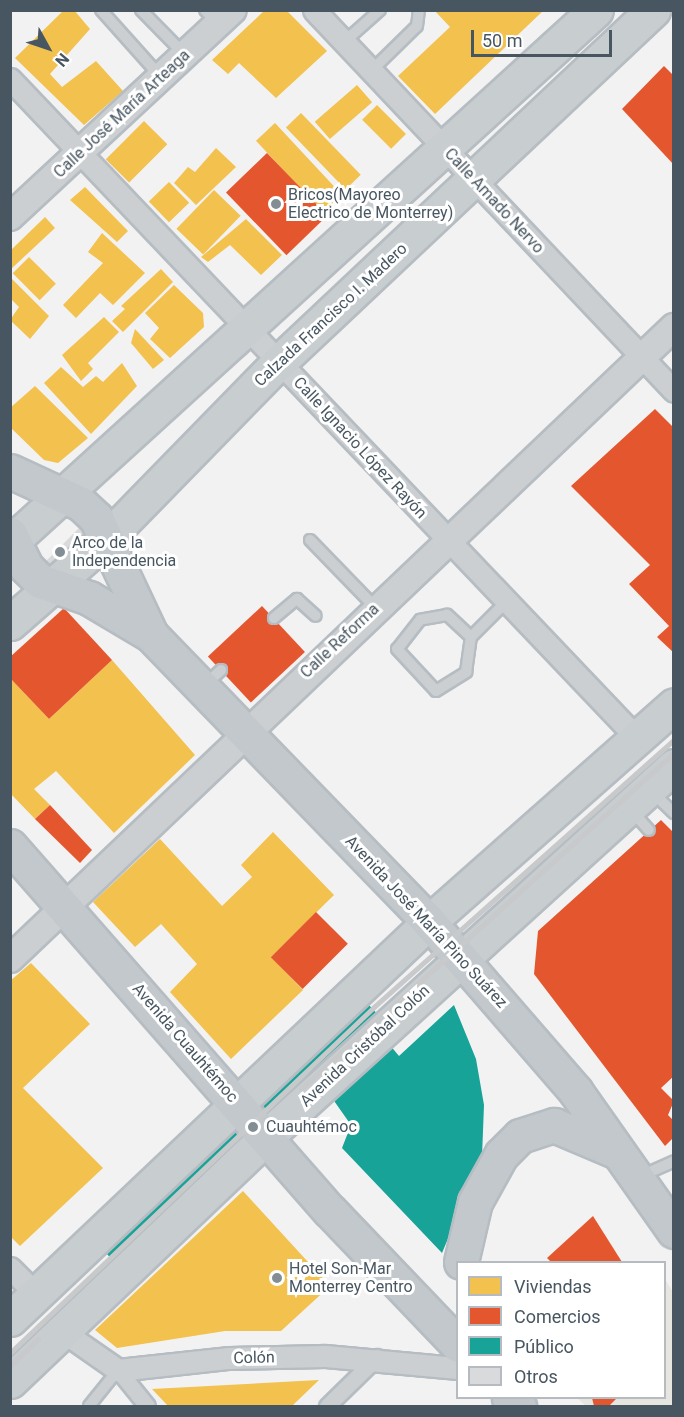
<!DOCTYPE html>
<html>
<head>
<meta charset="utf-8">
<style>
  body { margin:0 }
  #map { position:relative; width:684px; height:1417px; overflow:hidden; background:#f3f2f2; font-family:Roboto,sans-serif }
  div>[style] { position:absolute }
  .commercial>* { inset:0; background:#e7e5e0 }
  .homes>* { inset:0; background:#f2c14e; transform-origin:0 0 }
  .shops>* { inset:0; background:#e4572e; transform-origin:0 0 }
  .public>* { inset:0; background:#17a398 }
  .building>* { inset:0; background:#d9dadb; transform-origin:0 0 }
  .roads { filter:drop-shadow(2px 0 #b6bdc2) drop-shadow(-2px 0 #b6bdc2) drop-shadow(0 2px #b6bdc2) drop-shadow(0 -2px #b6bdc2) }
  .service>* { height:10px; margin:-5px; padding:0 5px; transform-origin:5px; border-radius:5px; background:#cbcfd2 }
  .pedestrian>* { height:15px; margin:-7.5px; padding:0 7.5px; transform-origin:7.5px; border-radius:7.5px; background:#cbcfd2 }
  .minor>* { height:21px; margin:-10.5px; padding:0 10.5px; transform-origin:10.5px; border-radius:10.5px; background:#cbcfd2 }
  .tertiary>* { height:26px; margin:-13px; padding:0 13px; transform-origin:13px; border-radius:13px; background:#cbcfd2 }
  .primary>* { height:33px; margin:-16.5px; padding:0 16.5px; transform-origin:16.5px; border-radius:16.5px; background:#c8cdd0 }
  .trunk>* { height:33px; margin:-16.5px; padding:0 16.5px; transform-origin:16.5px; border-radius:16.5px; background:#c2c8cc }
  .rail>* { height:4.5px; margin:-2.25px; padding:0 2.25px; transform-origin:2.25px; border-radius:2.25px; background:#c7c9cb }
  .dots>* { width:16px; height:16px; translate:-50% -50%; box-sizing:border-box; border:3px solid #fff; border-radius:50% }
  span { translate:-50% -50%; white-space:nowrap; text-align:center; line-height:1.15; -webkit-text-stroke:6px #fff; paint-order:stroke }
  .street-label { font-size:16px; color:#475661 }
  .poi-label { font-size:16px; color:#475661 }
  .left { translate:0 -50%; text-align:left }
  .frame { position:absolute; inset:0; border:12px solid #475661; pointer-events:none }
  .legend { position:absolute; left:456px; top:1261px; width:210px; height:138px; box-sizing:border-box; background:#fff; border:2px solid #b5bbc0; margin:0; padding:8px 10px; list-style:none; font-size:18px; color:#475661 }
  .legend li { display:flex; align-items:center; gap:12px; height:30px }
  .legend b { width:30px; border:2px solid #b5bbc0 }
  .north { position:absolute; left:18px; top:18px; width:60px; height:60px; -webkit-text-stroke:4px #fff; paint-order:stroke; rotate:130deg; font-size:16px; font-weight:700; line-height:24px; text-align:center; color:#475661 }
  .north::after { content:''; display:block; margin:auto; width:21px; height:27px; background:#475661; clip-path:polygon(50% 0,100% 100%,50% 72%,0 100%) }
  .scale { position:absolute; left:471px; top:30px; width:141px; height:27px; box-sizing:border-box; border:3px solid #475661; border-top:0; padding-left:8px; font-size:18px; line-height:21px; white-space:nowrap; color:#475661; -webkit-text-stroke:4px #fff; paint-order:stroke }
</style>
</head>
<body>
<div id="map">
  <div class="commercial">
    <i style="clip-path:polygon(665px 1279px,673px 1292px,673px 1406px,586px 1406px,577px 1398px,664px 1398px)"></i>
  </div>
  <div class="homes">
    <i style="clip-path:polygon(64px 10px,74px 10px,90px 29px,50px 74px,62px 87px,96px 61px,123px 91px,84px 125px,15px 58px)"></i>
    <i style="clip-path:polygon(265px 10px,286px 10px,327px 51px,276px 98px,239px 63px,228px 74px,212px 60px)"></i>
    <i style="clip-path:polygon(434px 10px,544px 10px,435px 114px,398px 76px,450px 27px)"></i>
    <i style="left:357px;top:85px;width:23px;height:56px;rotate:49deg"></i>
    <i style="left:377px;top:105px;width:41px;height:21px;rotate:45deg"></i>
    <i style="left:301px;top:113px;width:86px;height:21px;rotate:46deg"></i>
    <i style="left:144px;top:121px;width:33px;height:54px;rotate:45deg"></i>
    <i style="left:275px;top:123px;width:98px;height:26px;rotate:47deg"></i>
    <i style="clip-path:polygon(216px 148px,236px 167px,196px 205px,174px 183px,188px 167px,195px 172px)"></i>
    <i style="left:169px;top:182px;width:29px;height:28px;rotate:46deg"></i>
    <i style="clip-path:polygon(85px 187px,128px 231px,117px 242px,70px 200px)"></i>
    <i style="left:214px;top:190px;width:37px;height:54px;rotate:44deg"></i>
    <i style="clip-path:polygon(45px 217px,55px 228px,10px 270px,10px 251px)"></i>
    <i style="clip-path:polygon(246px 219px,282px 255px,261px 275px,230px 245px,208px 262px,201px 257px)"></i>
    <i style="clip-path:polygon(102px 233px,145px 273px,113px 305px,100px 293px,76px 318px,63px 305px,103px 263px,88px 252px)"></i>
    <i style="left:29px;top:257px;width:38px;height:23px;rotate:45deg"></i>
    <i style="clip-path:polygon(161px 269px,173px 282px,123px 332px,112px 321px,125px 309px,121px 306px)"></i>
    <i style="clip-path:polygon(10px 277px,49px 316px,30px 339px,10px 320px,19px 307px,10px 298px)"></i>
    <i style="clip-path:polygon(174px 285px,203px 313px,204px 327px,170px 358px,150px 339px,159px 328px,145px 313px)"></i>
    <i style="clip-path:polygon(104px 317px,119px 332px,88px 363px,93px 369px,81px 381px,62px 355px)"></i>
    <i style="clip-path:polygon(135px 329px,164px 360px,153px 369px,131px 343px)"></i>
    <i style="clip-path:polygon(122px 363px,137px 386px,91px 434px,44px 383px,61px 367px,83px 387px,96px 376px,103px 382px)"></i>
    <i style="clip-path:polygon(35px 386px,88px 438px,58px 463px,44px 460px,10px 427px,10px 408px)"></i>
    <i style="clip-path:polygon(112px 660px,195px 755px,114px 833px,56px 771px,34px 789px,50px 805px,35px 819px,10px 793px,10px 678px,49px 719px)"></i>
    <i style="clip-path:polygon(273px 832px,334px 895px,271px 957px,303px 990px,231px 1059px,170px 992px,197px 964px,161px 924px,135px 947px,93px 902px,160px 839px,222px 906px,252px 877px,241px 865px)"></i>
    <i style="clip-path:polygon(31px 963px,90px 1024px,23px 1088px,103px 1168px,20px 1246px,10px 1236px,10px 981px)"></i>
    <i style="clip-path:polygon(243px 1191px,330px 1286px,281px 1331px,225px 1331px,117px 1348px,95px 1330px)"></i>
    <i style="clip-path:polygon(319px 1380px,292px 1406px,168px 1406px,152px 1389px)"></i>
  </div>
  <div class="shops">
    <i style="clip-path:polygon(664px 66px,674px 76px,674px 165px,622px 109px)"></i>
    <i style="left:267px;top:153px;width:87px;height:57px;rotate:46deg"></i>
    <i style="clip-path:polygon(655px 409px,674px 428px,674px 653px,657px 637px,669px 626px,629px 584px,650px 565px,571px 486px)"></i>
    <i style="left:262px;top:606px;width:63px;height:74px;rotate:47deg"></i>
    <i style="clip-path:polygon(64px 608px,112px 660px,49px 719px,10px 678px,10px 657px)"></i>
    <i style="clip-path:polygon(50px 805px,92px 850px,80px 863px,35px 819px)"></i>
    <i style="clip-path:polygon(661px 820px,674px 833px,674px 1076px,661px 1088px,674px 1101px,668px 1115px,674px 1121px,674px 1137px,665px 1146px,534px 974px,538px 931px)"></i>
    <i style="left:316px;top:912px;width:45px;height:64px;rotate:45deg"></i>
    <i style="clip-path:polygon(593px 1216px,622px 1262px,551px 1262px,547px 1258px)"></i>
    <i style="clip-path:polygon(592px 1398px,617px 1398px,609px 1406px,594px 1406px)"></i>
  </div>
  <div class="public">
    <i style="clip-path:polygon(353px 988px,398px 1036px,389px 1044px,399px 1056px,454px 1005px,476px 1059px,484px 1105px,482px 1157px,442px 1253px,342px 1148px,351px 1125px,332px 1098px,135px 1284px,90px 1236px)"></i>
  </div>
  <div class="building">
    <i style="left:82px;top:525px;width:13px;height:55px;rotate:45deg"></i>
  </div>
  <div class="roads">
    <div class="service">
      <i style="left:101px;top:10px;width:90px;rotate:48.2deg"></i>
      <i style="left:141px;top:10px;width:63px;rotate:45.6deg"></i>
      <i style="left:205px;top:10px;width:19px;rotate:47deg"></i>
      <i style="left:344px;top:42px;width:48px;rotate:-41.6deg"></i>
      <i style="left:371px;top:71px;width:64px;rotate:-44.4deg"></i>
      <i style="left:417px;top:26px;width:16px;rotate:-83deg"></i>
      <i style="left:310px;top:540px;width:95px;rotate:45.9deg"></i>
      <i style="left:274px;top:618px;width:30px;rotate:-40deg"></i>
      <i style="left:297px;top:599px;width:25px;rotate:42deg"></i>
      <i style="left:471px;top:637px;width:33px;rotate:-137deg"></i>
      <i style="left:447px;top:615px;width:27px;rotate:170deg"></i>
      <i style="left:420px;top:620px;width:37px;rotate:128deg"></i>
      <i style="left:397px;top:649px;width:57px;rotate:47.1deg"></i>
      <i style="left:436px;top:691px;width:36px;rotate:-32deg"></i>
      <i style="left:466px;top:672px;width:35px;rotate:-82deg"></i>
      <i style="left:471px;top:637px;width:49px;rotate:-45deg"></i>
      <i style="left:205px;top:685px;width:22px;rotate:-43deg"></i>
      <i style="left:651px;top:791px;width:32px;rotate:44deg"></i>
      <i style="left:630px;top:809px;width:28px;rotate:48deg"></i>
      <i style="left:641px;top:1176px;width:36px;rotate:-24deg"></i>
      <i style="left:89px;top:1406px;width:46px;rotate:-51.1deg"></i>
    </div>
    <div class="pedestrian">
      <i style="left:118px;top:1370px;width:46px;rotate:51.1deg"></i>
      <i style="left:327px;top:1406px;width:70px;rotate:-44.4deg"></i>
    </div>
    <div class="minor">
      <i style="left:314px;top:10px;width:524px;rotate:46.62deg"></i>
      <i style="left:10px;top:79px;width:910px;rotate:46.43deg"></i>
      <i style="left:10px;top:1268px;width:37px;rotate:45deg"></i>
      <i style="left:62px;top:1331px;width:68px;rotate:34.9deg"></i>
      <i style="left:118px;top:1370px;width:112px;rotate:-6.2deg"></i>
      <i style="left:229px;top:1358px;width:96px;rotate:-1.2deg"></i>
      <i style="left:325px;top:1356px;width:134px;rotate:5.2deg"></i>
    </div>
    <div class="tertiary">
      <i style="left:10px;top:217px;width:304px;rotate:-42.9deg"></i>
      <i style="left:10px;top:959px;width:917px;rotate:-43.59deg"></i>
    </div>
    <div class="primary">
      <i style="left:10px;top:543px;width:792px;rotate:-42.29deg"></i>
      <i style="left:10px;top:623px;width:129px;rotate:-41.2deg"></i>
      <i style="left:107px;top:538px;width:246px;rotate:-45.7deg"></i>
      <i style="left:279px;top:362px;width:514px;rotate:-43.26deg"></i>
      <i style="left:10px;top:1319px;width:577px;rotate:-43.46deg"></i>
      <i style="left:429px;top:922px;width:327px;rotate:-41.5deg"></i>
      <i style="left:10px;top:1381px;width:355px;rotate:-43.6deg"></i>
      <i style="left:267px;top:1136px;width:550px;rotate:-42.27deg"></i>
    </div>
    <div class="trunk">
      <i style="left:10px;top:471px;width:78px;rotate:24.9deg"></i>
      <i style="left:81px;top:504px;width:21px;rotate:43deg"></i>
      <i style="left:96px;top:518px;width:129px;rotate:64.8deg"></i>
      <i style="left:10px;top:534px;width:37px;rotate:64deg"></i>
      <i style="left:26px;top:567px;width:20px;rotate:45deg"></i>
      <i style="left:40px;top:581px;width:52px;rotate:19.1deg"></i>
      <i style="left:89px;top:598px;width:72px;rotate:30.8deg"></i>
      <i style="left:151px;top:635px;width:400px;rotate:45.9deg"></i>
      <i style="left:429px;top:922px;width:225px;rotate:49.1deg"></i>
      <i style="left:576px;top:1092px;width:170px;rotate:54.8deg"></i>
      <i style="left:10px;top:846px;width:485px;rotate:48.8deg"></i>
      <i style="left:330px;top:1211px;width:185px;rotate:46.3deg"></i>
      <i style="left:461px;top:1262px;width:62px;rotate:-76.9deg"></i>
      <i style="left:475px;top:1202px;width:54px;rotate:-61deg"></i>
      <i style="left:501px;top:1155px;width:27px;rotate:-45deg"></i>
      <i style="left:520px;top:1136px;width:36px;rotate:-18deg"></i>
      <i style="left:554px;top:1125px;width:66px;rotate:23.1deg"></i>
      <i style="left:509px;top:1398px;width:13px;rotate:39deg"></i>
    </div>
  </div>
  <div class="rail">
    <i style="left:301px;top:1089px;width:502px;rotate:-42.01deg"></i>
    <i style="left:10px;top:1353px;width:502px;rotate:-43.55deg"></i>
    <i style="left:374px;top:1007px;width:402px;rotate:-41.7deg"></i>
    <i style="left:10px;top:1366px;width:39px;rotate:-44deg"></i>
  </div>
  <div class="dots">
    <i style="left:276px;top:204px;background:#838d94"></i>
    <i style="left:60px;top:552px;background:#838d94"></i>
    <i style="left:253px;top:1127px;background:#838d94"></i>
    <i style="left:277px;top:1278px;background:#838d94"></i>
  </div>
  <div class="street-label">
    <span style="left:122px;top:114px;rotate:-43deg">Calle José María Arteaga</span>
    <span style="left:494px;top:201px;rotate:47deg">Calle Amado Nervo</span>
    <span style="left:331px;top:315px;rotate:-43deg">Calzada Francisco I. Madero</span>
    <span style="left:360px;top:448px;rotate:47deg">Calle Ignacio López Rayón</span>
    <span style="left:340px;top:641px;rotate:-43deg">Calle Reforma</span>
    <span style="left:426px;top:922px;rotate:47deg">Avenida José María Pino Suárez</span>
    <span style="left:185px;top:1043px;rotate:49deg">Avenida Cuauhtémoc</span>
    <span style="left:365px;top:1046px;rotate:-43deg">Avenida Cristóbal Colón</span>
    <span style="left:254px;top:1358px;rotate:-1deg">Colón</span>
  </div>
  <div class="poi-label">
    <span class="left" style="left:288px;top:204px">Bricos(Mayoreo<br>Electrico de Monterrey)</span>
    <span class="left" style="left:72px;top:552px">Arco de la<br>Independencia</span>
    <span class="left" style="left:266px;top:1127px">Cuauhtémoc</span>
    <span class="left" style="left:289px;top:1278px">Hotel Son-Mar<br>Monterrey Centro</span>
  </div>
  <div class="frame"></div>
  <ul class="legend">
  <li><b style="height:16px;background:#f2c14e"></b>Viviendas</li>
  <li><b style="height:16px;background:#e4572e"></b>Comercios</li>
  <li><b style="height:16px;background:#17a398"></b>Público</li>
  <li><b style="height:16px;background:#d9dadb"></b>Otros</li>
  </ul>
  <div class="north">N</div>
  <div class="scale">50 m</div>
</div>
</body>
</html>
